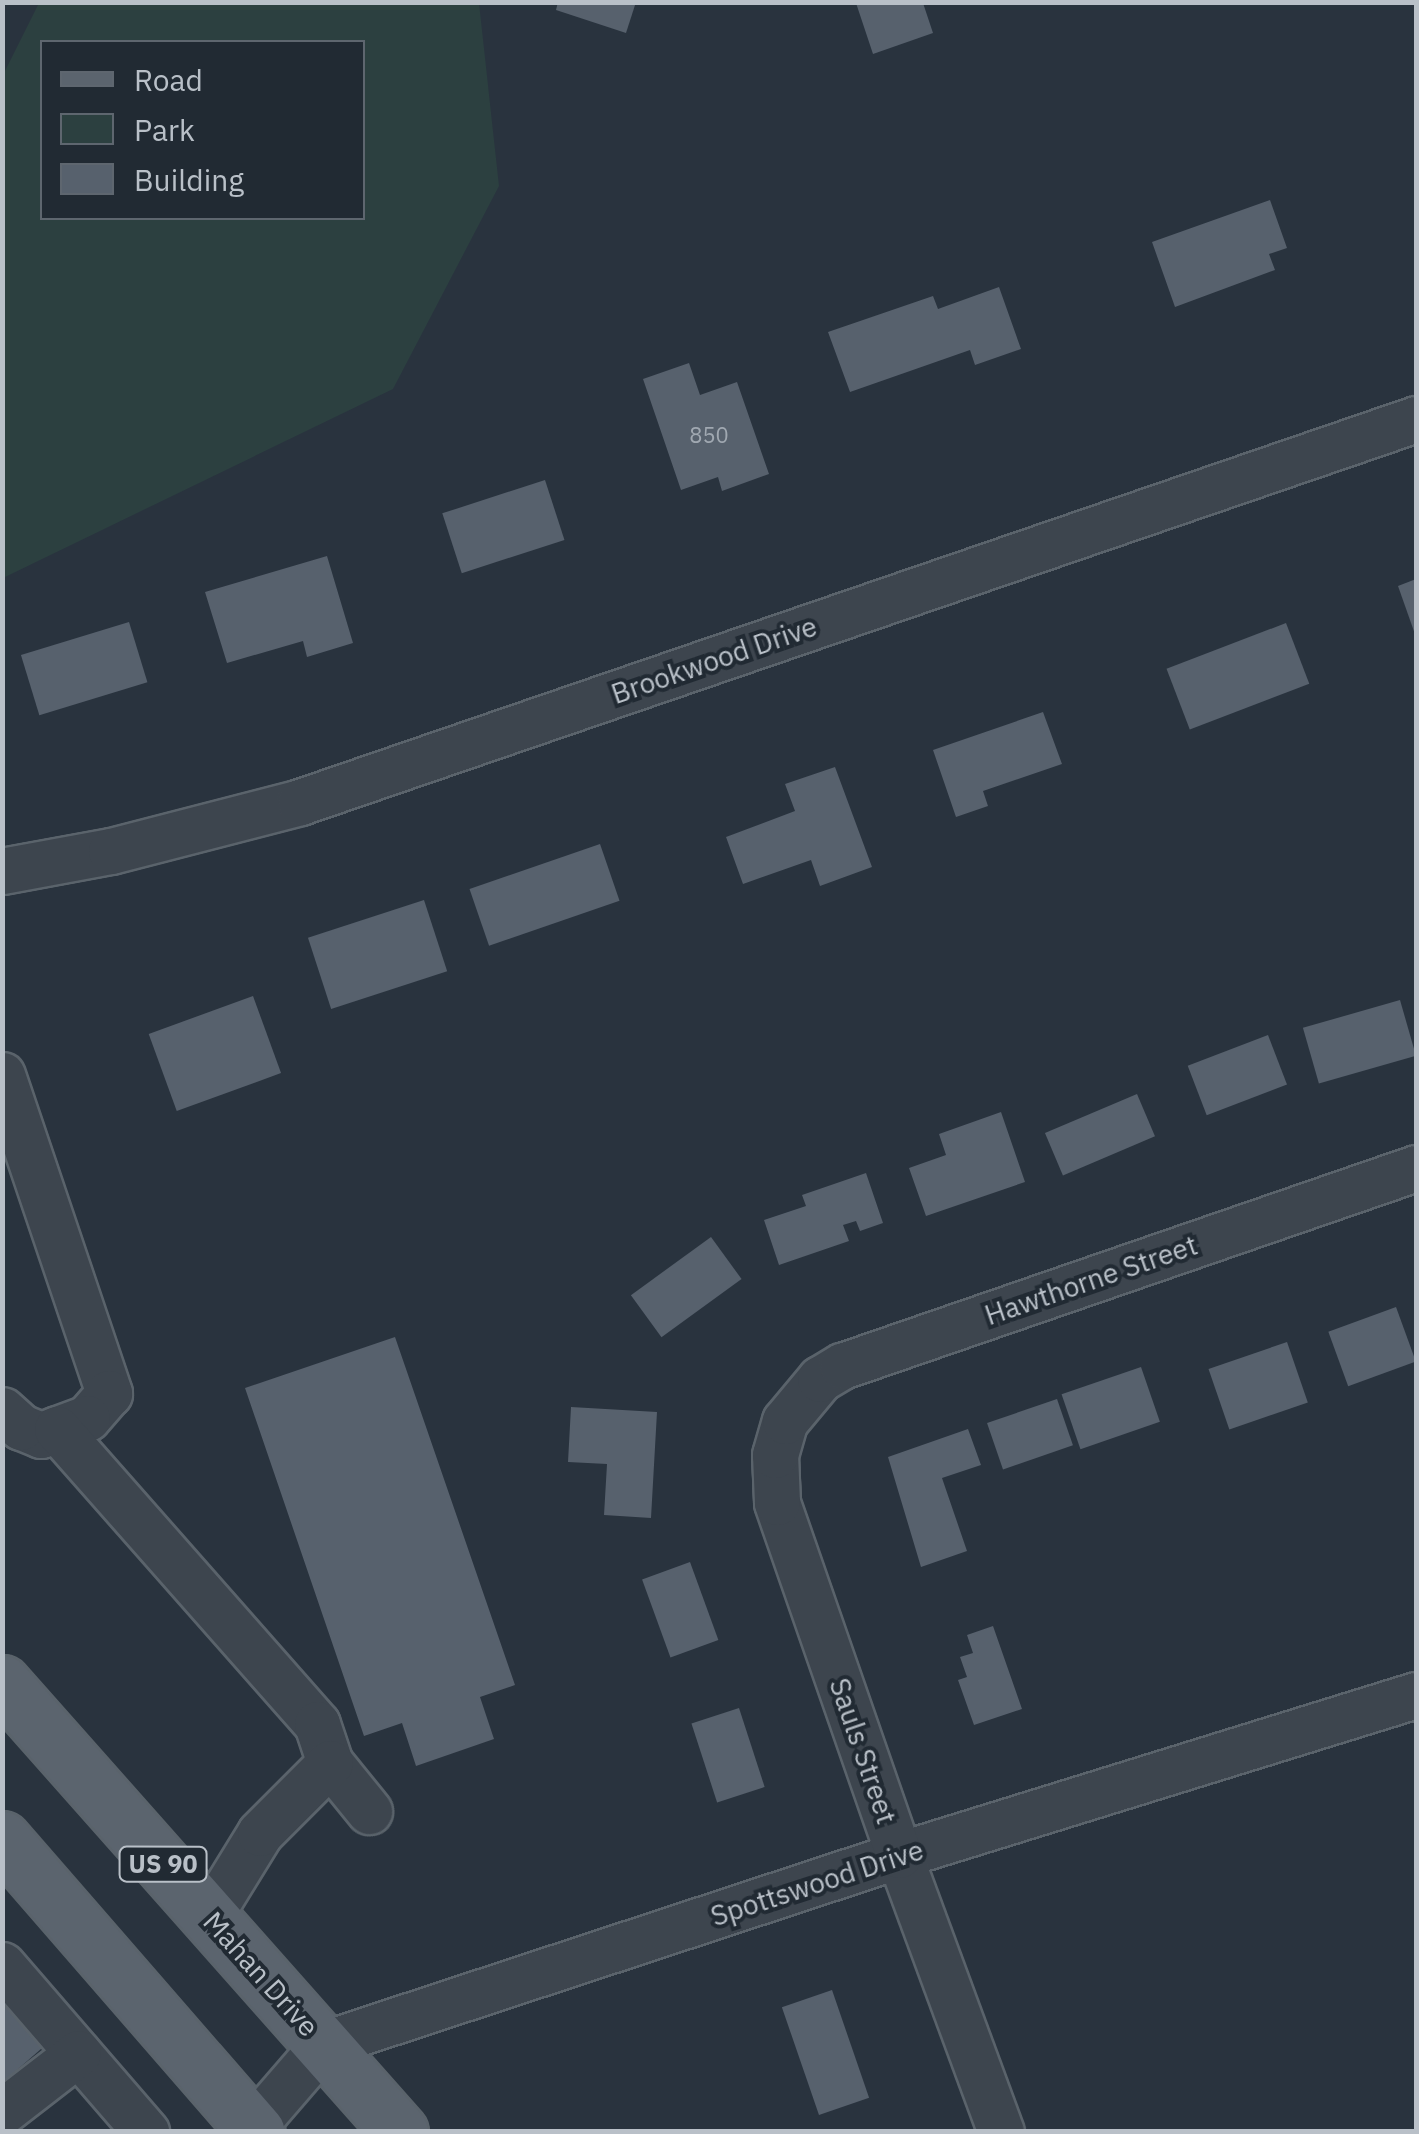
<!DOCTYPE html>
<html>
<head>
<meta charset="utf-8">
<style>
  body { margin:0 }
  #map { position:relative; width:1419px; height:2134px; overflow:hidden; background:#29333e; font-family:"IBM Plex Sans",sans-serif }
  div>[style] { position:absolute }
  .green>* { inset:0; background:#2c4040 }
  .building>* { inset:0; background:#57616d; transform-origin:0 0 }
  .roads { filter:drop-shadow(2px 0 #5a636b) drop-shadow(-2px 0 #5a636b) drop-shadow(0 2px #5a636b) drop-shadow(0 -2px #5a636b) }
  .minor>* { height:45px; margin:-22.5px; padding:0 22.5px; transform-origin:22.5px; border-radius:22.5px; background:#3d454e }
  .major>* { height:55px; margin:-27.5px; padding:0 27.5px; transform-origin:27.5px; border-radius:27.5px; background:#5b646e }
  span { translate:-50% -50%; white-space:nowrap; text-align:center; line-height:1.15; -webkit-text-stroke:8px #212a33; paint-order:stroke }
  .number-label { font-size:22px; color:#a0a8b1 }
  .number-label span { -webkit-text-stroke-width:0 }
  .shield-label span { padding:2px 8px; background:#212a33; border:2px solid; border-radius:8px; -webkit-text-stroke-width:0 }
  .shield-label { font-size:25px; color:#b9c0c8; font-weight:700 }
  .street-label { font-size:28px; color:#b9c0c8 }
  .frame { position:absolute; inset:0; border:5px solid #b9c0c8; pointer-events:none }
  .legend { position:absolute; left:40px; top:40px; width:325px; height:180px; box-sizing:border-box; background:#212a33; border:2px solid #5e666f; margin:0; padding:12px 18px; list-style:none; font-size:30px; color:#b9c0c8 }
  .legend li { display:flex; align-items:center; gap:20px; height:50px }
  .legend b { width:50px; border:2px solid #5e666f }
</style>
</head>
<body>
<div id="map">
  <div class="green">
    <i style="clip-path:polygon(evenodd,39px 3px,479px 3px,499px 186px,393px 389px,3px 578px,3px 75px,39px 3px,42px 42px,362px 42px,362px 218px,42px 218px,42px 42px)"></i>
  </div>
  <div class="building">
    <i style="clip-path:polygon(558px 2px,636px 2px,626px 33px,556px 10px)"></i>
    <i style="clip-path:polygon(856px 3px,923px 3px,933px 33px,873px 54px)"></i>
    <i style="clip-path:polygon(1270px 200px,1287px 248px,1269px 254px,1275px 270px,1175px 307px,1152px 242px)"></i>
    <i style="clip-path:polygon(999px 287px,1021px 349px,975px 365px,970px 350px,850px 392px,828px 332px,933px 296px,938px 309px)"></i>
    <i style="clip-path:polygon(689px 363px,700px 395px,737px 382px,769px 474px,722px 491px,718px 477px,681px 490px,643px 379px)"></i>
    <i style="left:545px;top:480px;width:63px;height:108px;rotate:72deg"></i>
    <i style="clip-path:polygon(327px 556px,353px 643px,307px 657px,303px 641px,227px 663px,205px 592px)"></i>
    <i style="clip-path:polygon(1416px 579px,1416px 637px,1398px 586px)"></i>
    <i style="left:129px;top:622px;width:63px;height:113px;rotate:73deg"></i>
    <i style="left:1286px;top:623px;width:65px;height:128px;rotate:69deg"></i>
    <i style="clip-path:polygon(1043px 712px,1062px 764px,983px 791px,988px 806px,956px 817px,933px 750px)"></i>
    <i style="clip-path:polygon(835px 767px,872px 867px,820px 886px,811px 860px,743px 884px,726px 837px,795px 811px,785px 784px)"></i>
    <i style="left:600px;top:844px;width:60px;height:138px;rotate:71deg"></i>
    <i style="left:424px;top:900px;width:75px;height:122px;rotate:72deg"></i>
    <i style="left:253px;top:996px;width:82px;height:111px;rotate:70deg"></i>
    <i style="left:1400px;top:1000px;width:58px;height:101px;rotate:74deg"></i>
    <i style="left:1268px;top:1035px;width:53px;height:86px;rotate:69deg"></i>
    <i style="left:1137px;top:1094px;width:46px;height:100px;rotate:67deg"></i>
    <i style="clip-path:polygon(1001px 1112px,1025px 1182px,926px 1216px,909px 1168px,946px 1155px,939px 1134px)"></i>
    <i style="clip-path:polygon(866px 1173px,883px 1223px,860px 1231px,856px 1221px,843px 1225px,849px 1241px,779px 1265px,764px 1220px,806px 1206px,802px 1195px)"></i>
    <i style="left:711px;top:1237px;width:52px;height:99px;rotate:54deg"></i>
    <i style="left:1396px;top:1307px;width:58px;height:72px;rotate:70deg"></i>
    <i style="clip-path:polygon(395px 1337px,515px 1685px,480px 1697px,494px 1739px,416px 1766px,402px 1723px,364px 1736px,245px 1388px)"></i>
    <i style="left:1287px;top:1342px;width:64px;height:83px;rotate:71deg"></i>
    <i style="left:1141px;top:1367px;width:58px;height:84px;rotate:71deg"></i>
    <i style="left:1057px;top:1399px;width:49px;height:74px;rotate:71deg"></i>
    <i style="clip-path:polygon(571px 1407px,657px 1412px,651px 1518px,604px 1515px,607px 1464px,568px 1462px)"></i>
    <i style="clip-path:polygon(968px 1429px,981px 1465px,942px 1478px,967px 1551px,921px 1567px,888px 1457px)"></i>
    <i style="left:690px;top:1562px;width:83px;height:51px;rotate:70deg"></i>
    <i style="clip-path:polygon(993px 1626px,1022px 1709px,974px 1725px,958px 1680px,967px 1677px,960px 1657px,973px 1653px,967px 1635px)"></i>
    <i style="left:739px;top:1708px;width:83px;height:50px;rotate:72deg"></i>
    <i style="left:832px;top:1990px;width:114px;height:53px;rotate:71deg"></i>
    <i style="clip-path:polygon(2px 1999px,49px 2042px,2px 2083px)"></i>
  </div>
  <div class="roads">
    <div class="minor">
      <i style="left:2px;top:871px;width:111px;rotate:-10.4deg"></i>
      <i style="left:111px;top:851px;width:195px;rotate:-14.5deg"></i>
      <i style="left:300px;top:802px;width:1180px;rotate:-18.94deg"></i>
      <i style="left:2px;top:1075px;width:336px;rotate:71.4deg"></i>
      <i style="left:109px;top:1393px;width:33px;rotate:131deg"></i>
      <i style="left:87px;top:1418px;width:49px;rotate:159.7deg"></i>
      <i style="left:41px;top:1435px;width:22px;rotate:-158deg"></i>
      <i style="left:21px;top:1427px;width:25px;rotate:-138deg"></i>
      <i style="left:57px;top:1429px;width:393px;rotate:48.6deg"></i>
      <i style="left:317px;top:1724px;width:41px;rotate:71.6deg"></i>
      <i style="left:330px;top:1763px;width:62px;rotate:50.9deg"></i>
      <i style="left:209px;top:1916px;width:97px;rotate:-58.4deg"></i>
      <i style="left:260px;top:1833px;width:99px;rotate:-45deg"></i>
      <i style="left:2px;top:1965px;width:221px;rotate:49.2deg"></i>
      <i style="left:2px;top:2112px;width:96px;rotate:-37.8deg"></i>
      <i style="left:248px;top:2132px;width:116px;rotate:-49.2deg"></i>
      <i style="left:324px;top:2044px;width:605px;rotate:-18.2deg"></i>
      <i style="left:899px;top:1855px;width:541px;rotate:-17.2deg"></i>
      <i style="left:1001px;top:2132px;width:295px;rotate:-110.2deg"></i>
      <i style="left:899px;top:1855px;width:373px;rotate:-109.1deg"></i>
      <i style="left:777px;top:1502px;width:47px;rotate:-92.4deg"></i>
      <i style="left:775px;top:1455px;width:35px;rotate:-74deg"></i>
      <i style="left:785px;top:1421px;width:55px;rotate:-50.2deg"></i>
      <i style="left:820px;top:1379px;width:26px;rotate:-31deg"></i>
      <i style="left:842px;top:1366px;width:607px;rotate:-19.03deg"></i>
    </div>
    <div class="major">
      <i style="left:2px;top:1683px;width:600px;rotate:48.45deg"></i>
      <i style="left:2px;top:1839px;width:388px;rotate:49deg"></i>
    </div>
  </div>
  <div class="number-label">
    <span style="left:709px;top:435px">850</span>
  </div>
  <div class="shield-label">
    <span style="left:163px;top:1864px">US 90</span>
  </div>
  <div class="street-label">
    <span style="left:714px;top:660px;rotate:-19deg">Brookwood Drive</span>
    <span style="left:1091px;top:1280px;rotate:-19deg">Hawthorne Street</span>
    <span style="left:863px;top:1751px;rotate:71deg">Sauls Street</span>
    <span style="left:817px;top:1883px;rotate:-18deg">Spottswood Drive</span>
    <span style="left:261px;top:1974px;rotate:48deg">Mahan Drive</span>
  </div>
  <div class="frame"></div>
  <ul class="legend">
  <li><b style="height:12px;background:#5b646e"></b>Road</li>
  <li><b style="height:28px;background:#2c4040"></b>Park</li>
  <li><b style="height:28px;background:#57616d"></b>Building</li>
  </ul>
</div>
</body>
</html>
